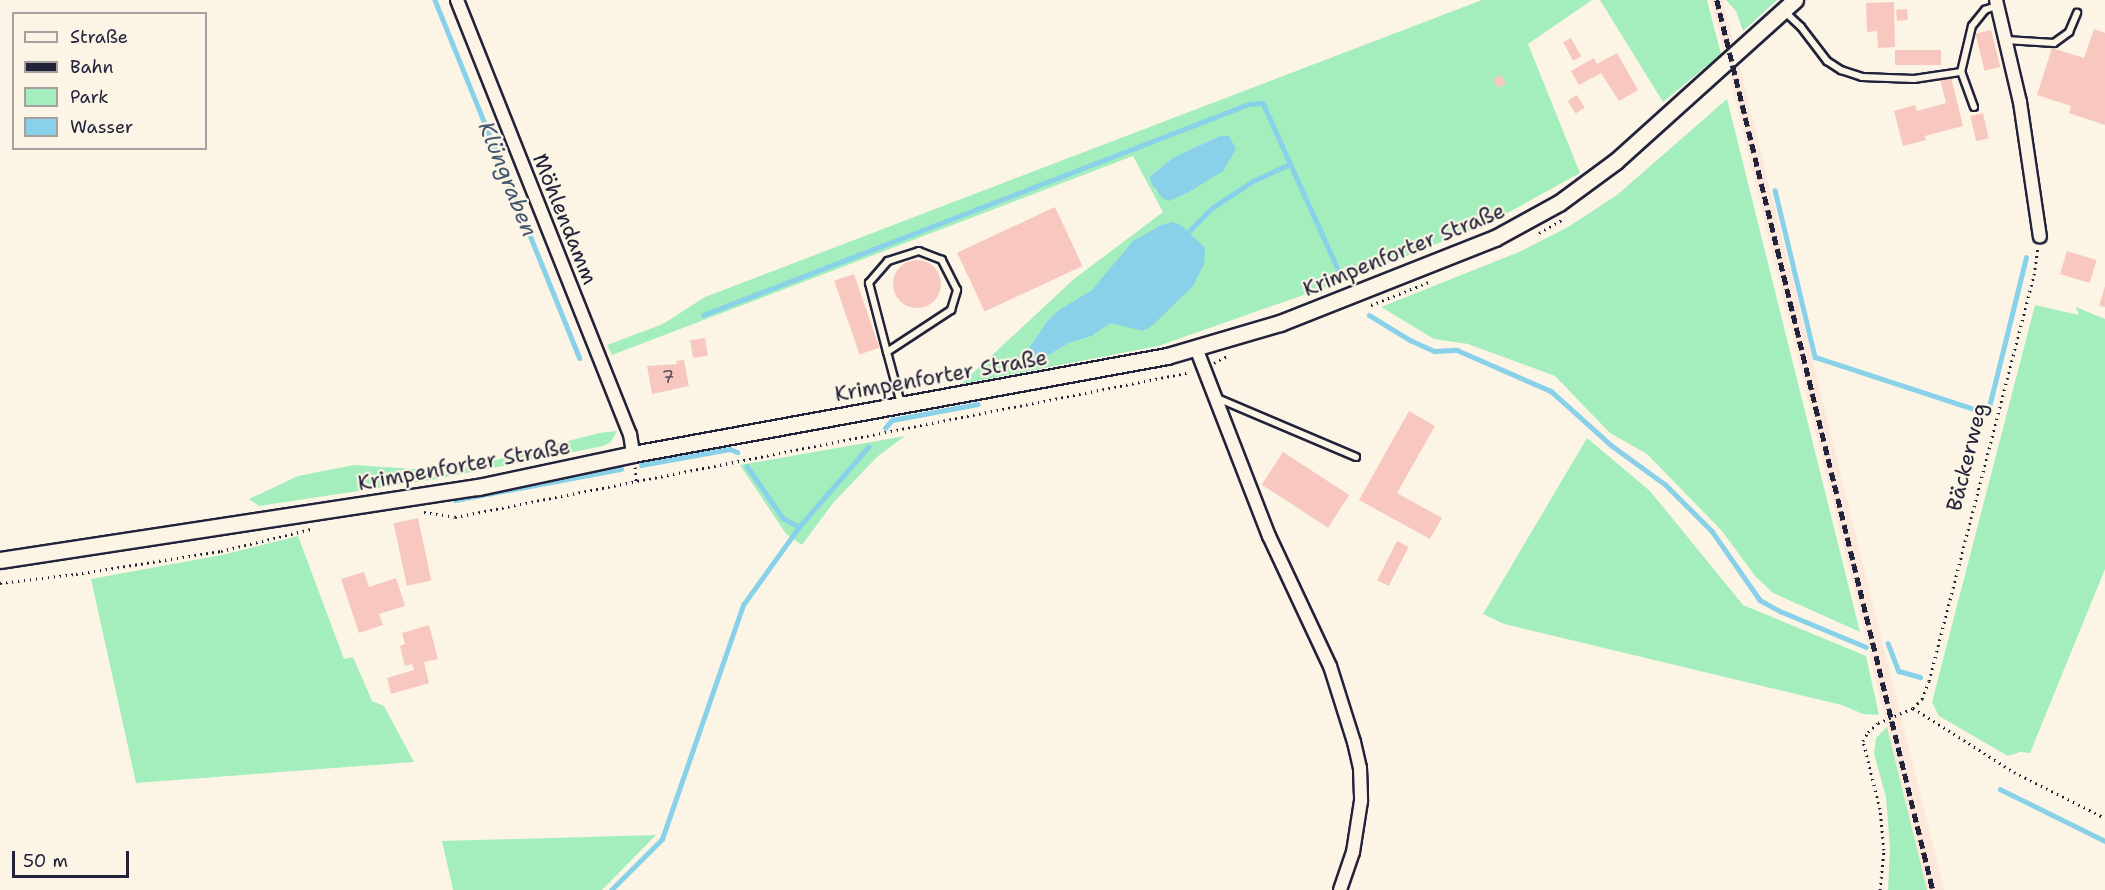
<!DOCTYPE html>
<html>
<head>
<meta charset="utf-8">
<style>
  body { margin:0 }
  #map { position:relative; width:2105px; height:890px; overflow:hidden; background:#fcf5e5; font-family:"Shantell Sans",sans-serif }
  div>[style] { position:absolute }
  .built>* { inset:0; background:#fbe8da }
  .green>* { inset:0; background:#a4eebd }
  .water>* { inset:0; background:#88d1e9 }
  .stream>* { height:4.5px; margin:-2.25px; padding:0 2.25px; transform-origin:2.25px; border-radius:2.25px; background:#88d1e9 }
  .building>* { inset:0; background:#f8c8c0; transform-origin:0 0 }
  .round { border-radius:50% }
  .path>* { height:3px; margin-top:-1.5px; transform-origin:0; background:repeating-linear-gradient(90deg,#22223b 0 1.5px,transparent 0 6px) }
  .roads { filter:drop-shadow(2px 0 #22223b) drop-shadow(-2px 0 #22223b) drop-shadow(0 2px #22223b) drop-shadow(0 -2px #22223b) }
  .service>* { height:6px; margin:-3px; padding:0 3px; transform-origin:3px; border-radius:3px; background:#fcf5e5 }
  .minor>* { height:12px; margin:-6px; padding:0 6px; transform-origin:6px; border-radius:6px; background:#fcf5e5 }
  .tertiary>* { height:15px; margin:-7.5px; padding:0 7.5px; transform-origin:7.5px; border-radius:7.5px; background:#fcf5e5 }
  .rail>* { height:4.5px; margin-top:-2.25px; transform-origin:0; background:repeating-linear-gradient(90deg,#22223b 0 9px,transparent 0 13.5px) }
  span { translate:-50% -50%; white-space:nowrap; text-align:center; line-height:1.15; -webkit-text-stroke:4.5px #fcf5e5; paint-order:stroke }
  .number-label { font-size:18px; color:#584c5c }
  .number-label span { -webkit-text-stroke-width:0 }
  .street-label { font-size:21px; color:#22223b }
  .water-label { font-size:22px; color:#41576f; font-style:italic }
  .legend { position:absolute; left:12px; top:12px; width:195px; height:138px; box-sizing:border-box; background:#fcf5e5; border:2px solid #a5a1a1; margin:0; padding:8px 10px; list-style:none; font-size:18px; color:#22223b }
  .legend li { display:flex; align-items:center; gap:12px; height:30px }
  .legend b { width:30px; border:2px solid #a5a1a1 }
  .scale { position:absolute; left:12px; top:851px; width:117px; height:27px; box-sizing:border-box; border:3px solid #22223b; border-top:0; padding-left:8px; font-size:18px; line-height:21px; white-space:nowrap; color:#22223b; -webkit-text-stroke:4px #fcf5e5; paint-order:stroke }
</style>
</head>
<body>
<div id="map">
  <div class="built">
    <i style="clip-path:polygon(1711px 0,1723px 0,1944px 890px,1927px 890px)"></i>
  </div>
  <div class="green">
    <i style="clip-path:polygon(evenodd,1482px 0,1592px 0,1528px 44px,1580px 173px,1489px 223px,1349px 279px,1158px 346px,961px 384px,1074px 279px,1163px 212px,1133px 156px,612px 355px,607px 345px,663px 324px,705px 297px,1482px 0,1220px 136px,1156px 192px,1150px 176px,1174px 157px,1220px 136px,1482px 0,1113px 267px,1180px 299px,1144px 331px,1110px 322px,1092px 336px,1069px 343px,1047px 356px,1022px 358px,1048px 320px,1092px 290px,1113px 267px)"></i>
    <i style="clip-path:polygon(1600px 0,1707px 0,1721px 54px,1663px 102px)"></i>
    <i style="clip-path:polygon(1726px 0,1777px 0,1743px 31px,1736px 11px)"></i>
    <i style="clip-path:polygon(1727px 99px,1860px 632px,1773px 593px,1755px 576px,1722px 531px,1647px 454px,1610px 433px,1555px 376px,1468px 344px,1434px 339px,1381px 307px,1519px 252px,1568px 227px,1617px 195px)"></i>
    <i style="clip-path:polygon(2035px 305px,2079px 315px,2076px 307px,2105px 319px,2105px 569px,2030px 753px,2020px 752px,2008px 756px,1939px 716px,1932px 702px)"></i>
    <i style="clip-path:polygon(617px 431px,611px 442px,603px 446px,431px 480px,259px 506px,249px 499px,298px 476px,354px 465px,430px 470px,461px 469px,599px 433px)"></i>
    <i style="clip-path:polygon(905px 436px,877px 457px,833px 503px,802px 545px,786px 534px,740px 465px)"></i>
    <i style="clip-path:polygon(1587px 438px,1650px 491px,1743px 605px,1866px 656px,1879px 715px,1863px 714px,1842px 705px,1504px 624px,1483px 614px)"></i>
    <i style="clip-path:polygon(298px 536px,344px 659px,353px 657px,372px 701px,384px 706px,414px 762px,136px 783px,91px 579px,222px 555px)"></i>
    <i style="clip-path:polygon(1887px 727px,1921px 865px,1927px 890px,1888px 890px,1890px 848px,1886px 797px,1874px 754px,1876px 738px)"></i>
    <i style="clip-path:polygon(656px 835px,602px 890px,453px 890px,442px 841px)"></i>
  </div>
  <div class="water">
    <i style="clip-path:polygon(1220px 136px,1229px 136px,1236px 149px,1223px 171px,1187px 193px,1169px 201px,1162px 198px,1151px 183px,1150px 176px,1174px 157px)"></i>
    <i style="clip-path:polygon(1173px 222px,1182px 226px,1205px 248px,1204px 264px,1193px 286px,1153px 325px,1143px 331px,1110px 323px,1092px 336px,1069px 343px,1047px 356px,1028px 363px,1022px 358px,1048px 320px,1059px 310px,1092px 290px,1133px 241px,1161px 225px)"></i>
  </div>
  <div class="stream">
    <i style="left:435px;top:0;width:386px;rotate:68deg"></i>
    <i style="left:1775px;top:190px;width:172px;rotate:76.5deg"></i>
    <i style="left:1815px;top:357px;width:177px;rotate:18.1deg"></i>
    <i style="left:1983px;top:412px;width:5px;rotate:-11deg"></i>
    <i style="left:1988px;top:411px;width:158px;rotate:-76.1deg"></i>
    <i style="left:1189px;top:231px;width:33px;rotate:-45deg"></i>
    <i style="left:1212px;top:208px;width:49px;rotate:-33.4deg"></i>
    <i style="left:1253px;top:181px;width:41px;rotate:-24.7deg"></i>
    <i style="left:703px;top:315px;width:585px;rotate:-21.13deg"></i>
    <i style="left:1249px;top:104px;width:14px;rotate:-4deg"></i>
    <i style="left:1263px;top:103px;width:190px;rotate:65.7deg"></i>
    <i style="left:1369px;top:315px;width:48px;rotate:31.4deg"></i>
    <i style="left:1410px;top:340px;width:27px;rotate:24deg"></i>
    <i style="left:1435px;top:351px;width:22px;rotate:-3deg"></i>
    <i style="left:1457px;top:350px;width:103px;rotate:23.6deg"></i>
    <i style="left:1551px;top:391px;width:81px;rotate:42deg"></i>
    <i style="left:1611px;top:445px;width:68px;rotate:36deg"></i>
    <i style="left:1666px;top:485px;width:65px;rotate:45deg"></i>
    <i style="left:1712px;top:531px;width:84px;rotate:55.2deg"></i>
    <i style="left:1760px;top:600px;width:23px;rotate:29deg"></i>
    <i style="left:1780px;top:611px;width:93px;rotate:22.7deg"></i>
    <i style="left:885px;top:428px;width:11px;rotate:-49deg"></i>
    <i style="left:892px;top:420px;width:87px;rotate:-10.5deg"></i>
    <i style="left:641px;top:465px;width:90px;rotate:-10.2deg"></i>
    <i style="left:730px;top:449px;width:8px;rotate:23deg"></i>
    <i style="left:747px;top:466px;width:63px;rotate:55.3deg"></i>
    <i style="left:783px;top:518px;width:18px;rotate:29deg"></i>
    <i style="left:455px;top:500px;width:169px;rotate:-10.6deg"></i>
    <i style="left:1888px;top:643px;width:30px;rotate:69deg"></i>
    <i style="left:1899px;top:671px;width:22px;rotate:16deg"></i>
    <i style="left:2000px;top:789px;width:117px;rotate:26.3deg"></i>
    <i style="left:611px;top:890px;width:72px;rotate:-45deg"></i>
    <i style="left:662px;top:839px;width:248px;rotate:-70.9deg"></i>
    <i style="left:743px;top:605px;width:96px;rotate:-54.3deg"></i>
    <i style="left:799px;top:527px;width:106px;rotate:-49.2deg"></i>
  </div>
  <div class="building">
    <i style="clip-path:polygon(1894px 2px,1895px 47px,1878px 48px,1877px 31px,1867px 32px,1866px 3px)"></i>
    <i style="left:1907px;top:9px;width:11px;height:11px;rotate:85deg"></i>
    <i style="clip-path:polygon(2094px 29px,2105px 33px,2105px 125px,2069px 113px,2071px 106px,2037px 95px,2052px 48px,2084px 58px)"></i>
    <i style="left:1991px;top:30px;width:38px;height:16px;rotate:76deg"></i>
    <i style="left:1571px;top:38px;width:21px;height:9px;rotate:61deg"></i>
    <i style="left:1941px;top:50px;width:15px;height:46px;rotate:90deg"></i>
    <i style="clip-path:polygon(1617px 53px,1638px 90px,1619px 101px,1601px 73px,1579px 85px,1571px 71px,1594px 58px,1597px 64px)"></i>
    <i style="left:1501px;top:75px;width:10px;height:9px;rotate:61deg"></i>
    <i style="clip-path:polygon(1951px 77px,1963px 126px,1925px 136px,1926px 140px,1903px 146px,1894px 111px,1915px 105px,1917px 111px,1946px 103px,1940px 79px)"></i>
    <i style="left:1577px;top:95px;width:15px;height:11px;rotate:58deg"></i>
    <i style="left:1983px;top:113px;width:26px;height:13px;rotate:77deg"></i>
    <i style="left:1055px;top:207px;width:65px;height:108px;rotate:65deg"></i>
    <i style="left:2067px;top:251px;width:31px;height:24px;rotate:17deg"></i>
    <i class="round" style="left:893px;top:260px;width:48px;height:48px"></i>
    <i style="left:854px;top:274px;width:78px;height:21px;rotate:71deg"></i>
    <i style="clip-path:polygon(2105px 286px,2105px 307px,2099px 306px)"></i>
    <i style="left:705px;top:338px;width:18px;height:15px;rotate:81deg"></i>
    <i style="clip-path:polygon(684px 360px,689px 386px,652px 394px,647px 366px,677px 364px,676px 361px)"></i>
    <i style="clip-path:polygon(1409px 411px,1435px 426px,1397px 493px,1442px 518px,1430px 539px,1359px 500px)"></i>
    <i style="left:1283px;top:452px;width:79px;height:39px;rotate:33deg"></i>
    <i style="left:418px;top:518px;width:64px;height:25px;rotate:78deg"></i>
    <i style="left:1397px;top:541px;width:13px;height:44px;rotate:27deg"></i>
    <i style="clip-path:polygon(364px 572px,369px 587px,396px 578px,405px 606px,379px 614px,383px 625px,359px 633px,341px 579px)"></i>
    <i style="clip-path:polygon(429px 625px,438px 659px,424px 662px,429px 683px,391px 694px,387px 678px,414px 670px,412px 664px,405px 666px,400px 646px,405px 644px,402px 633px)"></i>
  </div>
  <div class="path">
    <i style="left:1539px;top:233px;width:30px;rotate:-30deg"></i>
    <i style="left:1371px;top:305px;width:62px;rotate:-21.6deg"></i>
    <i style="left:1214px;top:363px;width:17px;rotate:-28deg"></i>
    <i style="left:635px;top:467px;width:14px;rotate:86deg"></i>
    <i style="left:424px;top:512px;width:31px;rotate:9deg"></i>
    <i style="left:455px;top:517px;width:750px;rotate:-11.15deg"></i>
    <i style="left:0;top:583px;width:77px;rotate:-6.8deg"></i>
    <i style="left:76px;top:574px;width:147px;rotate:-9deg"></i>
    <i style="left:221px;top:551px;width:93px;rotate:-13.7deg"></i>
    <i style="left:1913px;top:708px;width:120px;rotate:32.4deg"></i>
    <i style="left:2014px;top:772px;width:102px;rotate:26.8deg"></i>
    <i style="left:1880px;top:890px;width:40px;rotate:-84.3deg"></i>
    <i style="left:1884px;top:850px;width:41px;rotate:-95.6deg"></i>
    <i style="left:1880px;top:809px;width:70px;rotate:-104deg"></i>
    <i style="left:1863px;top:741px;width:10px;rotate:-61deg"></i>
    <i style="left:1868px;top:732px;width:13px;rotate:-42deg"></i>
    <i style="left:1878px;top:723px;width:38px;rotate:-23deg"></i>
    <i style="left:1913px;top:708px;width:13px;rotate:-45deg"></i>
    <i style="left:1922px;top:699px;width:19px;rotate:-69deg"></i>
    <i style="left:1929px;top:681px;width:419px;rotate:-75.5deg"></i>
    <i style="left:2034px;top:275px;width:27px;rotate:-82deg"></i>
  </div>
  <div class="roads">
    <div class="service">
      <i style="left:1784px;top:11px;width:23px;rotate:43deg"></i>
      <i style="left:1801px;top:27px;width:43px;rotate:52.6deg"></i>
      <i style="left:1827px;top:61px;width:17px;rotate:33deg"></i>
      <i style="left:1841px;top:70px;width:22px;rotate:18deg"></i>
      <i style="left:1862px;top:77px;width:52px;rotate:2.2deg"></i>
      <i style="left:1914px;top:79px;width:48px;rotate:-8.5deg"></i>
      <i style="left:2006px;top:40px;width:48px;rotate:3.6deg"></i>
      <i style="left:2054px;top:43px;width:19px;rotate:-36deg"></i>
      <i style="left:2069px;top:32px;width:21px;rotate:-67deg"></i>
      <i style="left:1974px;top:107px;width:37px;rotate:-110deg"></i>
      <i style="left:1961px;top:72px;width:47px;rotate:-76.6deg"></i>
      <i style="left:1972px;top:26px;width:21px;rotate:-51deg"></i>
      <i style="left:1985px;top:10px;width:14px;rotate:-21deg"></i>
      <i style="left:887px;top:352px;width:77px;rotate:-33.3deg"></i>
      <i style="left:951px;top:310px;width:21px;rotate:-73deg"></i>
      <i style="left:957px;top:290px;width:34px;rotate:-117deg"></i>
      <i style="left:942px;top:260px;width:25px;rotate:-159deg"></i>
      <i style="left:919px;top:251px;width:33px;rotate:162deg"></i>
      <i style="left:888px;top:261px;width:29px;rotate:131deg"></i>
      <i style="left:869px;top:283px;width:71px;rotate:75.4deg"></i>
      <i style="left:887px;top:352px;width:54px;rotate:74.9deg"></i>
      <i style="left:1217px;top:398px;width:151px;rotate:23deg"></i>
    </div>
    <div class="minor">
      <i style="left:457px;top:0;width:467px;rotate:68.3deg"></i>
      <i style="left:630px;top:434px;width:20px;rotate:81deg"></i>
      <i style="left:1996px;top:0;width:105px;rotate:76.8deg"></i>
      <i style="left:2020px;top:102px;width:136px;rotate:81.6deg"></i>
      <i style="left:1196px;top:348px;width:202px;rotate:68.8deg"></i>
      <i style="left:1269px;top:536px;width:144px;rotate:64.9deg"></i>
      <i style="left:1330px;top:666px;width:80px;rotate:72.5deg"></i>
      <i style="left:1354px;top:742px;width:27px;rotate:77deg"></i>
      <i style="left:1360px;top:768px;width:33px;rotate:88deg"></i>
      <i style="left:1361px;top:801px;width:52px;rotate:98.9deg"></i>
      <i style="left:1353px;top:852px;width:40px;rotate:108.9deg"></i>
    </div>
    <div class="tertiary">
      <i style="left:0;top:560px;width:484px;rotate:-8.7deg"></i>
      <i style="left:478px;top:487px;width:158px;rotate:-12deg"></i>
      <i style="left:633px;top:454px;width:543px;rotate:-10.4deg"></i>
      <i style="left:1167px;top:356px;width:118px;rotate:-16.3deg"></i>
      <i style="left:1280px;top:323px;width:231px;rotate:-21.6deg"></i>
      <i style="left:1495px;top:238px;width:73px;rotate:-28.7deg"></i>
      <i style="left:1559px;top:203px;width:71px;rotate:-36.4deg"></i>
      <i style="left:1616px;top:161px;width:241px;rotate:-42deg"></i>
    </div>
  </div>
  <div class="rail">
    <i style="left:1717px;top:0;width:916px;rotate:76.36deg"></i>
  </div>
  <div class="number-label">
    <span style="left:668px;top:377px">7</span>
  </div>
  <div class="street-label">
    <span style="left:565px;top:219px;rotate:68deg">Möhlendamm</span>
    <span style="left:1404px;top:250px;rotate:-22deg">Krimpenforter Straße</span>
    <span style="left:941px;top:376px;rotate:-10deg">Krimpenforter Straße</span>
    <span style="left:1967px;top:457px;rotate:-76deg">Bäckerweg</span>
    <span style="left:464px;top:465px;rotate:-10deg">Krimpenforter Straße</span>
  </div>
  <div class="water-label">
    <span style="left:508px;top:179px;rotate:68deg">Klüngraben</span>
  </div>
  <ul class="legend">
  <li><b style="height:8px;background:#fcf5e5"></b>Straße</li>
  <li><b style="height:8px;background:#22223b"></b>Bahn</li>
  <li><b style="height:16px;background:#a4eebd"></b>Park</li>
  <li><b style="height:16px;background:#88d1e9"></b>Wasser</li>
  </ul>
  <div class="scale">50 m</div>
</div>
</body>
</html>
